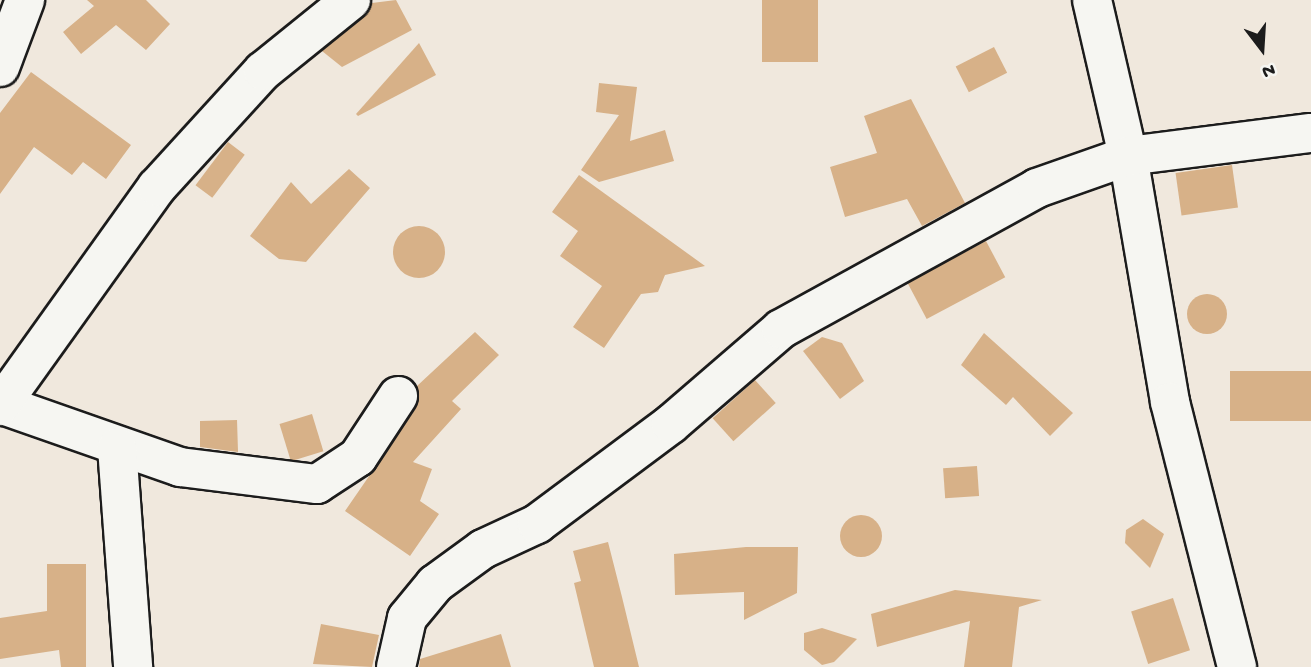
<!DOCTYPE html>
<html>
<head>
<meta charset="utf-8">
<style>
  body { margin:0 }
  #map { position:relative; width:1311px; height:667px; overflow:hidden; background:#f0e8dd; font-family:"Gochi Hand",sans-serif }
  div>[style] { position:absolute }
  .building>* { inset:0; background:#d7b188; transform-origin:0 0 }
  .round { border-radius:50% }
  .roads { filter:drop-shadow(2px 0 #1c1c1c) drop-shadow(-2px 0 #1c1c1c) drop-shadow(0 2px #1c1c1c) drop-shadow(0 -2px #1c1c1c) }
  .minor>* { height:38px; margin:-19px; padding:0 19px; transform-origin:19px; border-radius:19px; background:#f6f6f2 }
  span { translate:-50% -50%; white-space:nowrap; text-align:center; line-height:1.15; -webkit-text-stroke:5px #f6f6f2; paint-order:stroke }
  .north { position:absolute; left:1227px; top:14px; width:70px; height:70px; -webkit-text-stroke:5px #f6f6f2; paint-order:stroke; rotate:163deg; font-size:19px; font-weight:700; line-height:28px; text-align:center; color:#1c1c1c }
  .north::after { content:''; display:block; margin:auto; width:24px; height:32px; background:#1c1c1c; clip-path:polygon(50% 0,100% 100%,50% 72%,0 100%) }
</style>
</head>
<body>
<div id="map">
  <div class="building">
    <i style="clip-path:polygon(87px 0,146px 0,170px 24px,146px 50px,116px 25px,81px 54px,63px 32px,94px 6px)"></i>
    <i style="clip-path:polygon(396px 0,412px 30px,342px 67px,322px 51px,372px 3px)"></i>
    <i style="left:762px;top:0;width:56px;height:62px"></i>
    <i style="clip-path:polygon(419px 43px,436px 75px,358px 116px,356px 114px)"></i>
    <i style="left:994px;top:47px;width:29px;height:43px;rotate:63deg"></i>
    <i style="clip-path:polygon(31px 72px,131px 145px,106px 179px,83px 162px,72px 175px,34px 147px,0 194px,0 113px)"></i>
    <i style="clip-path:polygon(599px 83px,637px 87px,630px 141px,665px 130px,674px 161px,599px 182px,581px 170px,619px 115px,596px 112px)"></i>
    <i style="clip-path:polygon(911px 99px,965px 203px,922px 226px,907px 199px,845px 217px,830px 167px,877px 153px,864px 116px)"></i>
    <i style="left:228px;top:142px;width:21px;height:54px;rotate:37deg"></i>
    <i style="left:1232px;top:165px;width:43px;height:57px;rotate:82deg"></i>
    <i style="clip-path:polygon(349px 169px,370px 188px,306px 262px,279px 259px,250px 236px,291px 182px,311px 204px)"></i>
    <i style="clip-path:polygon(579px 175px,705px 266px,665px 275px,658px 292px,641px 294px,604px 348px,573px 327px,602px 286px,560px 256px,578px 231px,552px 212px)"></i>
    <i class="round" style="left:393px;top:226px;width:52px;height:52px"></i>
    <i style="left:986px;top:241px;width:41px;height:89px;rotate:62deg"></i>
    <i class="round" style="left:1187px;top:294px;width:40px;height:40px"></i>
    <i style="clip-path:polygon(475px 332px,499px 355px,452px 401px,461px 409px,413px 462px,432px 469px,420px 501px,439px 514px,410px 556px,345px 511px,416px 408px,417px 386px)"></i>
    <i style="clip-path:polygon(984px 333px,1073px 413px,1050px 436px,1013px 397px,1006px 405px,961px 365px)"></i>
    <i style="clip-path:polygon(822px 337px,842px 343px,864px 381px,840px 399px,803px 351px)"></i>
    <i style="left:1311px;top:371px;width:50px;height:81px;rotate:90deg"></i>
    <i style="left:755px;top:380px;width:31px;height:57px;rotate:48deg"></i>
    <i style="left:312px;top:414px;width:39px;height:34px;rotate:73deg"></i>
    <i style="clip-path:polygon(237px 420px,238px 452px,200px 447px,200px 421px)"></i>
    <i style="left:977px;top:466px;width:30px;height:34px;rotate:86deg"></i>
    <i class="round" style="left:840px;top:515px;width:42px;height:42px"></i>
    <i style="clip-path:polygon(1143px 519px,1164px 534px,1150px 568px,1125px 543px,1126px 530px)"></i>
    <i style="clip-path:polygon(608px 542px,622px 597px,639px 667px,594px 667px,574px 583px,581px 581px,573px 551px)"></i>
    <i style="clip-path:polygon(746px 547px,798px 547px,797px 593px,744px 620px,744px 592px,675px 595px,674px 554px)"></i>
    <i style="clip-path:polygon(47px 564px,86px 564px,86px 667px,61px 667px,59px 650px,0 659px,0 618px,47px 611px)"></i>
    <i style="clip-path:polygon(955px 590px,1042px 600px,1019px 607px,1012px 667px,964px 667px,970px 621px,877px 647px,871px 614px)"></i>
    <i style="left:1173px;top:598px;width:55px;height:44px;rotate:72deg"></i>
    <i style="clip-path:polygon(321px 624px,379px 635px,372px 667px,313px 664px)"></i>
    <i style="clip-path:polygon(822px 628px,857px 639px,834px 662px,822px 665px,804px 650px,804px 633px)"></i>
    <i style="clip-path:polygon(501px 634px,511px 667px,419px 667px,420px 659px)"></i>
  </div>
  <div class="roads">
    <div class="minor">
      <i style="left:1092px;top:0;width:160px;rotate:77deg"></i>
      <i style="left:1128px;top:156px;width:250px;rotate:80.3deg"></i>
      <i style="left:1170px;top:402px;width:273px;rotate:75.8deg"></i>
      <i style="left:0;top:67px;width:72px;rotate:-69.5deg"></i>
      <i style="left:3px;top:405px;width:188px;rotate:19.3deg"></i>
      <i style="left:180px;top:467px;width:138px;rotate:7.1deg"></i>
      <i style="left:317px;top:484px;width:49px;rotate:-33.4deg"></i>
      <i style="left:358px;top:457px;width:73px;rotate:-56.7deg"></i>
      <i style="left:0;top:406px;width:269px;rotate:-54.4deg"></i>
      <i style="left:157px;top:187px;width:157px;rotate:-47.6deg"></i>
      <i style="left:263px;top:71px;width:113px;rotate:-38.9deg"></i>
      <i style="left:117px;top:447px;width:221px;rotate:85.8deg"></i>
      <i style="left:396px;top:667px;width:50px;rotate:-77.3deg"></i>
      <i style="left:407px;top:618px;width:44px;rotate:-50.5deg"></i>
      <i style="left:435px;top:584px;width:59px;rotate:-36.1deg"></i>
      <i style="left:483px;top:549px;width:60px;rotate:-24.8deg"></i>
      <i style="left:537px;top:524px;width:167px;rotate:-36.7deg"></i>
      <i style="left:671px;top:424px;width:145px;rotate:-40.8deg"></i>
      <i style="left:781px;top:329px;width:292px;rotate:-28.8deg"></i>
      <i style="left:1037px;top:188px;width:96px;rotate:-19.4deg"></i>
      <i style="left:1128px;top:156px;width:184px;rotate:-7.2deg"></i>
    </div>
  </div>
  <div class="north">N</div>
</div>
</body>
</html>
